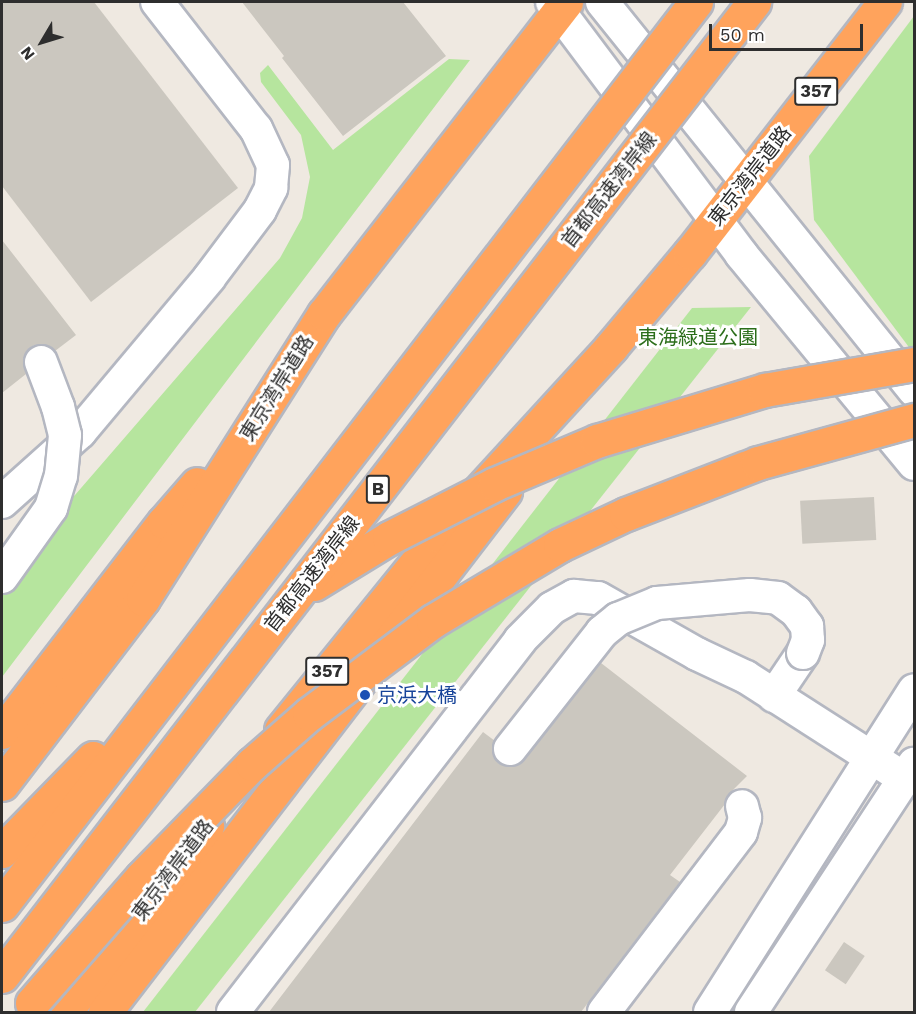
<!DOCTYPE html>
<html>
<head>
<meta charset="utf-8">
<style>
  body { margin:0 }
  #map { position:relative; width:916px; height:1014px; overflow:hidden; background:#efe9e1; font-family:"Work Sans","Noto Sans JP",sans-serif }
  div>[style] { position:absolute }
  .green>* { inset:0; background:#b6e59e }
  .building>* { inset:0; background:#cbc7bf; transform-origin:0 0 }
  .roads { filter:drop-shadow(2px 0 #b4b7c1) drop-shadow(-2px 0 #b4b7c1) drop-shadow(0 2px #b4b7c1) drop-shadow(0 -2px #b4b7c1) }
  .minor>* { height:32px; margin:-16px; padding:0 16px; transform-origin:16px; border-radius:16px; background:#fff }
  .highway>* { height:33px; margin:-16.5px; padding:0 16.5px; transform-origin:16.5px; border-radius:16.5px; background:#ffa35c }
  .bridges { filter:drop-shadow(2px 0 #b4b7c1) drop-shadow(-2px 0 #b4b7c1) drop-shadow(0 2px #b4b7c1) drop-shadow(0 -2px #b4b7c1) }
  .minor-bridge>* { height:32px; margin:-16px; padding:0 16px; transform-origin:16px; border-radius:16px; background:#fff }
  .highway-bridge>* { height:33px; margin:-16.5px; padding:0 16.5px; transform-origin:16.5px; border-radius:16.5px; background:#ffa35c }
  .dots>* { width:16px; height:16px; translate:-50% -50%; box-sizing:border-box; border:3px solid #fff; border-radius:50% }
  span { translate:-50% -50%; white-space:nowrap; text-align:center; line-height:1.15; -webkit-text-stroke:6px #fff; paint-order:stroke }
  .shield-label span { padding:2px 4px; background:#fff; border:2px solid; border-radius:4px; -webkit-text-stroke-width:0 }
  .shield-label { font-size:18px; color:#2e2e2e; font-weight:700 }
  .street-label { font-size:20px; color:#2e2e2e }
  .park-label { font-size:20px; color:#2c6e1b }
  .transit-label { font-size:20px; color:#164399 }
  .left { translate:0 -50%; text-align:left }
  .frame { position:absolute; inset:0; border:3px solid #2e2e2e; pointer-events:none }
  .north { position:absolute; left:12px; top:12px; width:60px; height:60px; -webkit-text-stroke:4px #fff; paint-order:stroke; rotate:232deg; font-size:16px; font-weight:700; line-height:24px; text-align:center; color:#2e2e2e }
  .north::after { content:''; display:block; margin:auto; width:21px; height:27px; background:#2e2e2e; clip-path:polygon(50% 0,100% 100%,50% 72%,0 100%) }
  .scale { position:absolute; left:709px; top:24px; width:154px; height:27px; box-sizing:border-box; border:3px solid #2e2e2e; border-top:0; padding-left:8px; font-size:18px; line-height:21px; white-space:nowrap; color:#2e2e2e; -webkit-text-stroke:4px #fff; paint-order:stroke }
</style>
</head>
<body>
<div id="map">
  <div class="green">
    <i style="clip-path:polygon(914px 16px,914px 354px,814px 220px,809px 156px)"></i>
    <i style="clip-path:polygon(449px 59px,470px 60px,2px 677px,2px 554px,75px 495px,280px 258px,302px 218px,310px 177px,301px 135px,261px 82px,260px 73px,268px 65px,333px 150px)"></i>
    <i style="clip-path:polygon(751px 307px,195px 1012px,143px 1012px,692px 308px)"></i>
  </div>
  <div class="building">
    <i style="clip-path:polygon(2px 2px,94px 2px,238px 188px,91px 302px,2px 186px)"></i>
    <i style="clip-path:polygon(242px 2px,403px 2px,446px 56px,343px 136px,282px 58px,284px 56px)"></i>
    <i style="clip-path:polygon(2px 240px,76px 335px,55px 351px,43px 344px,34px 345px,27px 350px,23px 360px,26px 374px,2px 393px)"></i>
    <i style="left:874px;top:497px;width:43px;height:74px;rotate:87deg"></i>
    <i style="clip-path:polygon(601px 663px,747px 776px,729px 794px,725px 804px,670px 875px,680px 882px,581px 1012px,269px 1012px,483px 732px,495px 741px,493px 755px,498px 763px,508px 767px,517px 765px)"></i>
    <i style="left:844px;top:942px;width:25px;height:34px;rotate:34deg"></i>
  </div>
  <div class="roads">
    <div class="minor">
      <i style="left:552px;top:2px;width:315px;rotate:53.1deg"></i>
      <i style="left:741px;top:254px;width:272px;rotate:50.5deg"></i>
      <i style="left:602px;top:2px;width:498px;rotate:51.2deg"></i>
      <i style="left:2px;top:502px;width:105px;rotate:-41.9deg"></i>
      <i style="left:80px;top:432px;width:201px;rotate:-50deg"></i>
      <i style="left:209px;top:278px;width:85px;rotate:-53.1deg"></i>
      <i style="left:260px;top:210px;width:25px;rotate:-63deg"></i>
      <i style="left:271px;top:188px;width:23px;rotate:-85deg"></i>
      <i style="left:273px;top:165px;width:40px;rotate:-115deg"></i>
      <i style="left:256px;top:129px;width:161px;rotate:-127.9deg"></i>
      <i style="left:774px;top:696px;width:52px;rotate:-56deg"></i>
      <i style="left:233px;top:1012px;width:470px;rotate:-52.3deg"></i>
      <i style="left:520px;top:640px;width:45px;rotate:-45deg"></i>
      <i style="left:552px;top:608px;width:25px;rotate:-29deg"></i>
      <i style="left:574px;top:596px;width:24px;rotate:5deg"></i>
      <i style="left:598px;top:598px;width:114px;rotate:29.5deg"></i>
      <i style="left:697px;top:654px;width:54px;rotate:25.1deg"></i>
      <i style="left:746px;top:677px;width:189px;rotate:32.7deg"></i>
      <i style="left:604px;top:1012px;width:226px;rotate:-52.7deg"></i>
      <i style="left:741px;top:832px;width:15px;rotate:-74deg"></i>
      <i style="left:745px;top:818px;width:12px;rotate:-104deg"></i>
      <i style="left:710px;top:1012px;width:381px;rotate:-57.6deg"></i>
      <i style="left:751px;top:1012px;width:297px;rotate:-56.7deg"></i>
    </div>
    <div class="highway">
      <i style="left:281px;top:730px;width:250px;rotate:-51deg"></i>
      <i style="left:438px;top:536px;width:256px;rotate:-47.5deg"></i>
      <i style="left:611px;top:347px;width:123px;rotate:-50deg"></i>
      <i style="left:690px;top:253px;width:318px;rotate:-52.2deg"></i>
      <i style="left:2px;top:732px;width:265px;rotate:-52.4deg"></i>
      <i style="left:164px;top:522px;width:50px;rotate:-49deg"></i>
      <i style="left:2px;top:784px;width:233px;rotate:-52.7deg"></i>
      <i style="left:143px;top:599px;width:338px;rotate:-57.6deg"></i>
      <i style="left:324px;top:314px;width:395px;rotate:-52.2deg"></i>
      <i style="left:65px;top:1012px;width:234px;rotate:-52.6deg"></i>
      <i style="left:105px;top:1012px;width:657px;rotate:-52.48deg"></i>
    </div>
  </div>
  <div class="bridges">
    <div class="minor-bridge">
      <i style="left:2px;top:577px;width:85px;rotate:-54.6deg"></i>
      <i style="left:51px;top:508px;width:34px;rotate:-73deg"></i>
      <i style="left:61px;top:476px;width:41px;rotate:-84.4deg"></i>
      <i style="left:65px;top:435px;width:29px;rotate:-104deg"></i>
      <i style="left:58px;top:407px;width:48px;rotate:-110.7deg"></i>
      <i style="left:510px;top:749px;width:149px;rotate:-51.8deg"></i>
      <i style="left:602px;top:632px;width:21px;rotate:-39deg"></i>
      <i style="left:618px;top:619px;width:42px;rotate:-22.3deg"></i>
      <i style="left:657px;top:603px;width:93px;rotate:-4.9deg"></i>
      <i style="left:750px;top:595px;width:28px;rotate:6deg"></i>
      <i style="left:778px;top:598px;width:22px;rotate:36deg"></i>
      <i style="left:796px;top:611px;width:19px;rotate:54deg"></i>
      <i style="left:807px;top:626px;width:14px;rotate:86deg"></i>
      <i style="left:808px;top:640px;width:14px;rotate:111deg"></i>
    </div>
    <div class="highway-bridge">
      <i style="left:314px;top:584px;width:88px;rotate:-31.5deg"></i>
      <i style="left:389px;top:538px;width:119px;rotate:-27deg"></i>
      <i style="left:495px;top:484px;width:111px;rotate:-22.9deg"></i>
      <i style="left:597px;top:441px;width:176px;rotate:-16.9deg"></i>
      <i style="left:765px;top:390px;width:151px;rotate:-9.9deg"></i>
      <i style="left:2px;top:851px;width:130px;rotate:-45.6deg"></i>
      <i style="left:2px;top:905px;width:1139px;rotate:-52.46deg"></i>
      <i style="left:2px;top:976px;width:1231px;rotate:-52.33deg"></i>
      <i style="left:32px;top:1003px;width:167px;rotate:-48.9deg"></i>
      <i style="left:142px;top:877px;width:158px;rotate:-45.8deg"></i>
      <i style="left:252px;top:764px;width:76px;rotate:-41.3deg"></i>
      <i style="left:309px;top:714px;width:155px;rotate:-36.9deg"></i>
      <i style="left:433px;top:621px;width:148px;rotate:-30.9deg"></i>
      <i style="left:560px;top:545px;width:73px;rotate:-25.2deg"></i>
      <i style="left:626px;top:514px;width:142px;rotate:-21.1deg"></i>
      <i style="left:758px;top:463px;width:162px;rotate:-15.4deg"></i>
    </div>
  </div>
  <div class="dots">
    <i style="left:365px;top:695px;background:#1a4fb4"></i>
  </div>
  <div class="shield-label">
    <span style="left:816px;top:91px">357</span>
    <span style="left:378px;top:489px">B</span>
    <span style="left:327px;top:671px">357</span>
  </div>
  <div class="street-label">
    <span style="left:750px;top:176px;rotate:-52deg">東京湾岸道路</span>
    <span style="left:609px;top:190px;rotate:-52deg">首都高速湾岸線</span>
    <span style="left:277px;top:388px;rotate:-58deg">東京湾岸道路</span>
    <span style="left:312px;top:574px;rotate:-52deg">首都高速湾岸線</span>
    <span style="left:173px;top:870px;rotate:-53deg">東京湾岸道路</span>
  </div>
  <div class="park-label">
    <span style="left:698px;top:337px">東海緑道公園</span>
  </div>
  <div class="transit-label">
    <span class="left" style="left:377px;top:695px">京浜大橋</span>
  </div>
  <div class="frame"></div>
  <div class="north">N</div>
  <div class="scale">50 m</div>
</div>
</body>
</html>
